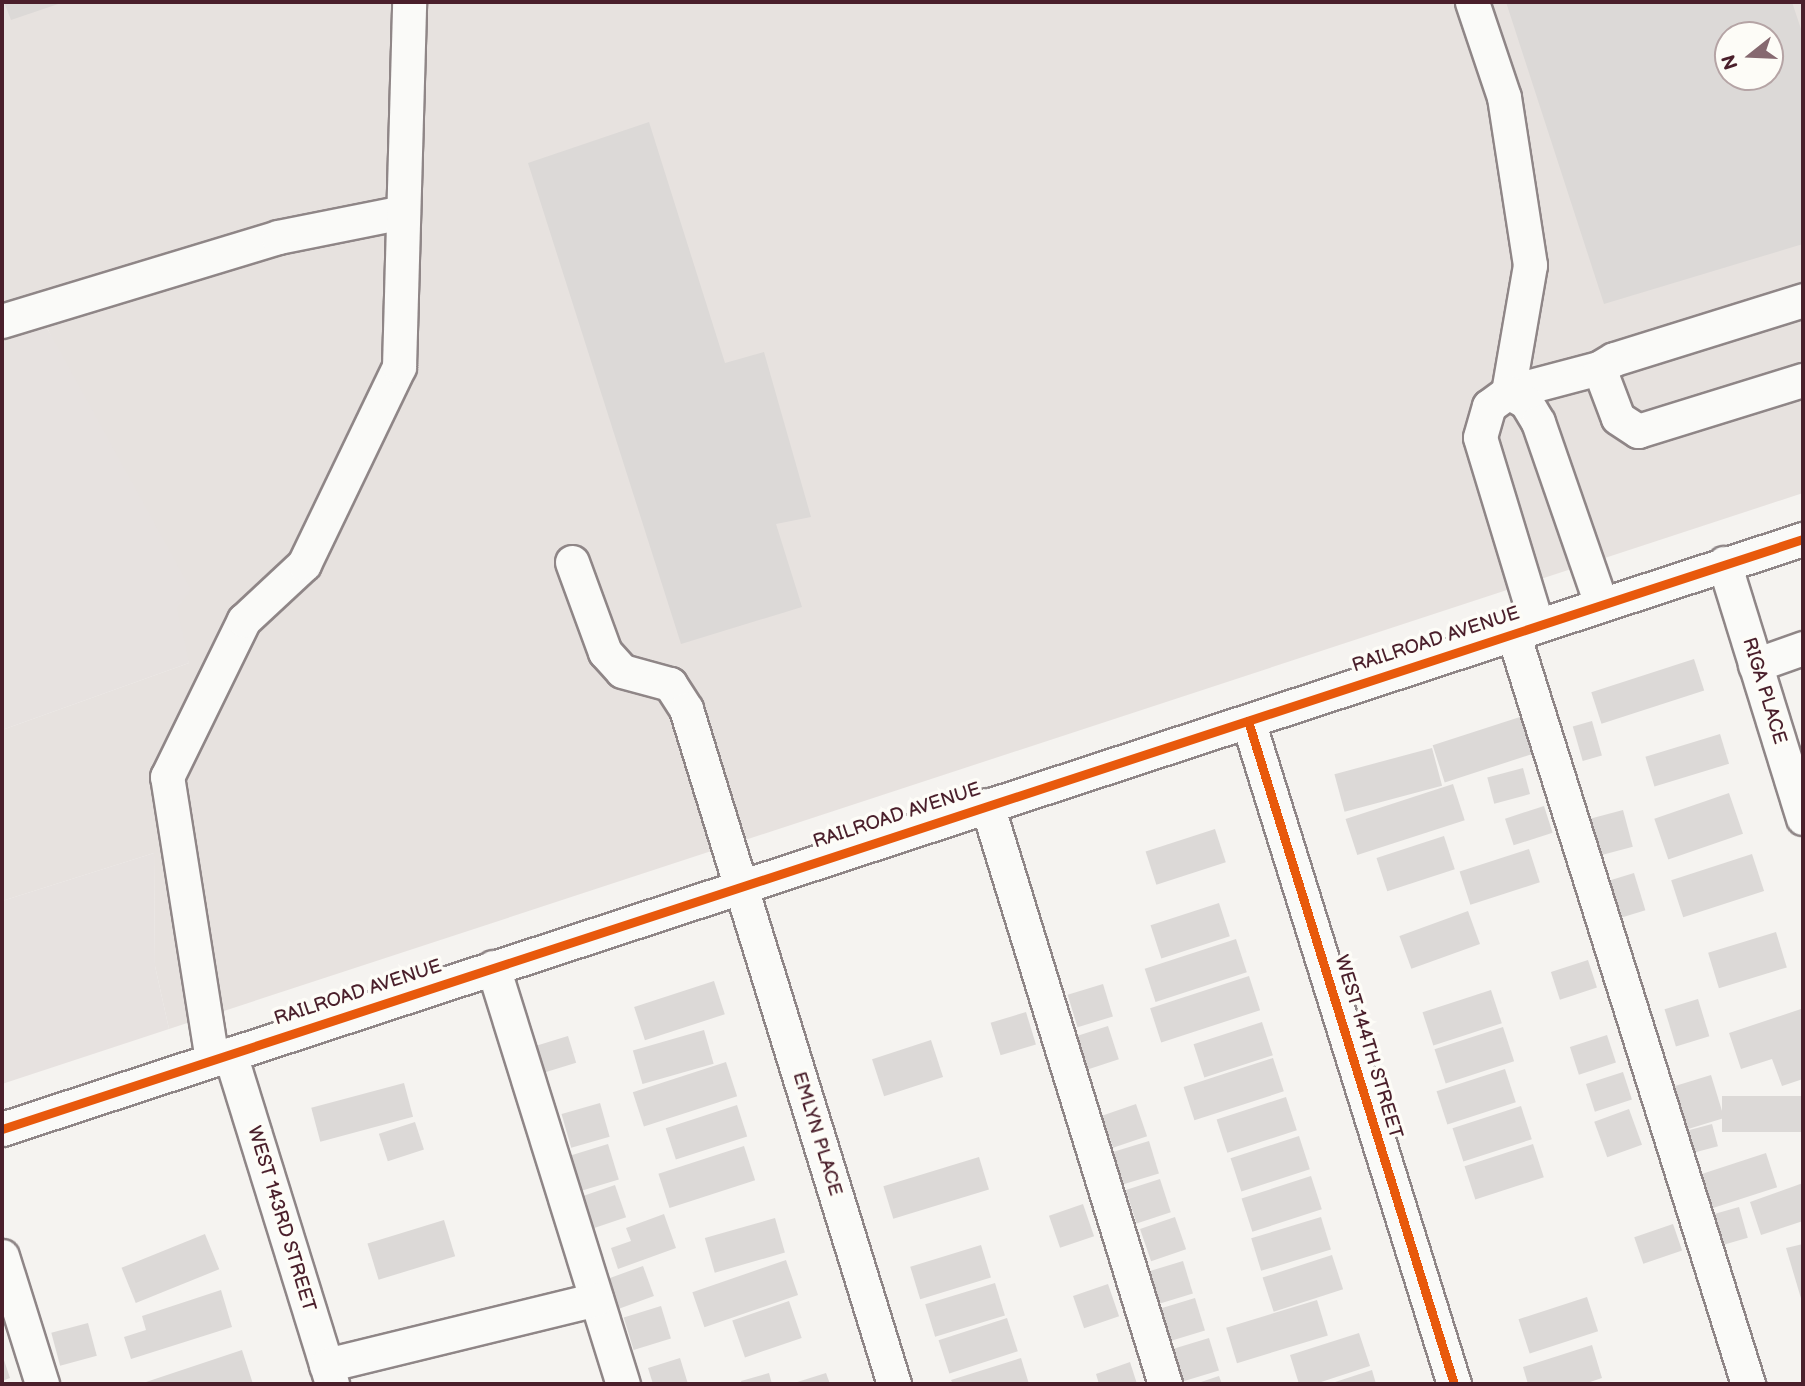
<!DOCTYPE html>
<html>
<head>
<meta charset="utf-8">
<style>
  body { margin:0 }
  #map { position:relative; width:1805px; height:1386px; overflow:hidden; background:#f5f3f0; font-family:"Balsamiq Sans",sans-serif }
  div>[style] { position:absolute }
  .built>* { inset:0; background:#e7e2df }
  .green>* { inset:0; background:#e7e2e0 }
  .building>* { inset:0; background:#dcd9d7; transform-origin:0 0 }
  .roads { filter:drop-shadow(2px 0 #8f8687) drop-shadow(-2px 0 #8f8687) drop-shadow(0 2px #8f8687) drop-shadow(0 -2px #8f8687) }
  .minor>* { height:33px; margin:-16.5px; padding:0 16.5px; transform-origin:16.5px; border-radius:16.5px; background:#fafaf8 }
  .cycleway>* { height:9px; margin:-4.5px; padding:0 4.5px; transform-origin:4.5px; border-radius:4.5px; background:#e8590c }
  span { translate:-50% -50%; white-space:nowrap; text-align:center; line-height:1.15; -webkit-text-stroke:7px #fdfcf7; paint-order:stroke }
  .street-label { font-size:19px; color:#4a1f2b }
  .frame { position:absolute; inset:0; border:4px solid #4a1f2b; pointer-events:none }
  .north { position:absolute; left:1714px; top:21px; width:70px; height:70px; box-sizing:border-box; background:#fdfcf7; border:2px solid #b5a4a5; border-radius:50%; rotate:252deg; font-size:19px; font-weight:700; line-height:28px; text-align:center; color:#4a1f2b }
  .north::after { content:''; display:block; margin:auto; width:24px; height:32px; background:#866970; clip-path:polygon(50% 0,100% 100%,50% 72%,0 100%) }
</style>
</head>
<body>
<div id="map">
  <div class="built">
    <i style="clip-path:polygon(evenodd,2px 2px,1803px 2px,1803px 493px,169px 1029px,155px 966px,154px 853px,2px 901px,2px 730px,189px 663px,47px 327px,2px 343px,2px 2px,1728px 35px,1770px 35px,1770px 77px,1728px 77px,1728px 35px)"></i>
  </div>
  <div class="green">
    <i style="clip-path:polygon(46px 326px,191px 590px,177px 608px,189px 663px,2px 730px,2px 343px)"></i>
    <i style="clip-path:polygon(154px 853px,155px 966px,169px 1029px,2px 1084px,2px 901px)"></i>
  </div>
  <div class="building">
    <i style="clip-path:polygon(4px 2px,64px 2px,11px 20px)"></i>
    <i style="clip-path:polygon(evenodd,1506px 2px,1792px 2px,1803px 35px,1803px 244px,1604px 304px,1506px 2px,1728px 35px,1770px 35px,1770px 77px,1728px 77px,1728px 35px)"></i>
    <i style="clip-path:polygon(649px 122px,725px 363px,764px 352px,811px 517px,776px 524px,802px 607px,681px 644px,528px 163px)"></i>
    <i style="left:1694px;top:659px;width:33px;height:108px;rotate:72deg"></i>
    <i style="left:1523px;top:716px;width:39px;height:95px;rotate:72deg"></i>
    <i style="left:1592px;top:721px;width:36px;height:20px;rotate:74deg"></i>
    <i style="left:1720px;top:734px;width:31px;height:78px;rotate:73deg"></i>
    <i style="left:1432px;top:748px;width:39px;height:101px;rotate:75deg"></i>
    <i style="left:1523px;top:768px;width:27px;height:37px;rotate:75deg"></i>
    <i style="left:1453px;top:784px;width:38px;height:113px;rotate:72deg"></i>
    <i style="left:1729px;top:793px;width:43px;height:79px;rotate:71deg"></i>
    <i style="left:1544px;top:806px;width:28px;height:41px;rotate:72deg"></i>
    <i style="left:1623px;top:810px;width:38px;height:37px;rotate:75deg"></i>
    <i style="left:1215px;top:829px;width:35px;height:73px;rotate:72deg"></i>
    <i style="left:1444px;top:836px;width:35px;height:71px;rotate:72deg"></i>
    <i style="left:1529px;top:849px;width:35px;height:73px;rotate:72deg"></i>
    <i style="left:1752px;top:854px;width:39px;height:85px;rotate:72deg"></i>
    <i style="left:1634px;top:873px;width:39px;height:35px;rotate:73deg"></i>
    <i style="left:1219px;top:903px;width:35px;height:72px;rotate:72deg"></i>
    <i style="left:1468px;top:911px;width:35px;height:73px;rotate:70deg"></i>
    <i style="left:1776px;top:932px;width:37px;height:71px;rotate:73deg"></i>
    <i style="left:1236px;top:939px;width:35px;height:96px;rotate:72deg"></i>
    <i style="left:1588px;top:960px;width:29px;height:39px;rotate:72deg"></i>
    <i style="left:1249px;top:976px;width:36px;height:104px;rotate:72deg"></i>
    <i style="left:714px;top:981px;width:35px;height:84px;rotate:72deg"></i>
    <i style="left:1103px;top:984px;width:34px;height:37px;rotate:73deg"></i>
    <i style="left:1491px;top:990px;width:35px;height:72px;rotate:72deg"></i>
    <i style="left:1698px;top:999px;width:39px;height:35px;rotate:73deg"></i>
    <i style="clip-path:polygon(1801px 1009px,1803px 1079px,1782px 1086px,1772px 1059px,1741px 1069px,1729px 1033px)"></i>
    <i style="left:1026px;top:1012px;width:34px;height:37px;rotate:73deg"></i>
    <i style="left:1262px;top:1022px;width:35px;height:72px;rotate:72deg"></i>
    <i style="left:1108px;top:1026px;width:35px;height:36px;rotate:72deg"></i>
    <i style="left:1503px;top:1027px;width:36px;height:72px;rotate:72deg"></i>
    <i style="left:704px;top:1030px;width:35px;height:74px;rotate:74deg"></i>
    <i style="left:1607px;top:1035px;width:29px;height:39px;rotate:72deg"></i>
    <i style="left:568px;top:1036px;width:28px;height:34px;rotate:73deg"></i>
    <i style="left:931px;top:1040px;width:39px;height:62px;rotate:72deg"></i>
    <i style="left:1273px;top:1058px;width:35px;height:94px;rotate:72deg"></i>
    <i style="left:726px;top:1062px;width:36px;height:98px;rotate:72deg"></i>
    <i style="left:1505px;top:1069px;width:35px;height:72px;rotate:72deg"></i>
    <i style="left:1623px;top:1072px;width:29px;height:39px;rotate:72deg"></i>
    <i style="left:1711px;top:1075px;width:45px;height:41px;rotate:73deg"></i>
    <i style="left:404px;top:1083px;width:35px;height:96px;rotate:75deg"></i>
    <i style="left:1803px;top:1096px;width:36px;height:81px;rotate:90deg"></i>
    <i style="left:1286px;top:1097px;width:35px;height:73px;rotate:72deg"></i>
    <i style="left:600px;top:1103px;width:35px;height:40px;rotate:74deg"></i>
    <i style="left:1136px;top:1104px;width:34px;height:36px;rotate:71deg"></i>
    <i style="left:737px;top:1105px;width:33px;height:75px;rotate:72deg"></i>
    <i style="left:1521px;top:1106px;width:35px;height:72px;rotate:72deg"></i>
    <i style="left:1629px;top:1109px;width:38px;height:37px;rotate:70deg"></i>
    <i style="left:415px;top:1122px;width:29px;height:38px;rotate:72deg"></i>
    <i style="left:1712px;top:1124px;width:23px;height:34px;rotate:75deg"></i>
    <i style="left:1299px;top:1136px;width:35px;height:72px;rotate:72deg"></i>
    <i style="left:1149px;top:1141px;width:34px;height:37px;rotate:73deg"></i>
    <i style="left:608px;top:1144px;width:37px;height:46px;rotate:73deg"></i>
    <i style="left:1533px;top:1144px;width:35px;height:72px;rotate:72deg"></i>
    <i style="left:744px;top:1146px;width:36px;height:90px;rotate:72deg"></i>
    <i style="left:1766px;top:1153px;width:36px;height:70px;rotate:72deg"></i>
    <i style="left:979px;top:1157px;width:34px;height:100px;rotate:73deg"></i>
    <i style="left:1311px;top:1176px;width:35px;height:73px;rotate:72deg"></i>
    <i style="left:1160px;top:1179px;width:35px;height:36px;rotate:72deg"></i>
    <i style="clip-path:polygon(1803px 1183px,1803px 1221px,1761px 1235px,1750px 1202px)"></i>
    <i style="left:615px;top:1185px;width:34px;height:36px;rotate:71deg"></i>
    <i style="left:1083px;top:1204px;width:34px;height:36px;rotate:71deg"></i>
    <i style="left:1739px;top:1207px;width:32px;height:34px;rotate:74deg"></i>
    <i style="clip-path:polygon(664px 1214px,676px 1248px,618px 1269px,611px 1248px,631px 1241px,626px 1228px)"></i>
    <i style="left:1175px;top:1217px;width:34px;height:37px;rotate:71deg"></i>
    <i style="left:1321px;top:1217px;width:34px;height:73px;rotate:73deg"></i>
    <i style="left:775px;top:1218px;width:36px;height:73px;rotate:74deg"></i>
    <i style="left:444px;top:1220px;width:38px;height:80px;rotate:73deg"></i>
    <i style="left:1673px;top:1224px;width:28px;height:41px;rotate:71deg"></i>
    <i style="left:205px;top:1234px;width:38px;height:90px;rotate:68deg"></i>
    <i style="clip-path:polygon(1803px 1244px,1803px 1305px,1786px 1248px)"></i>
    <i style="left:981px;top:1245px;width:34px;height:74px;rotate:73deg"></i>
    <i style="left:1332px;top:1255px;width:36px;height:73px;rotate:72deg"></i>
    <i style="left:786px;top:1260px;width:37px;height:99px;rotate:71deg"></i>
    <i style="left:1183px;top:1261px;width:34px;height:37px;rotate:73deg"></i>
    <i style="left:643px;top:1266px;width:32px;height:38px;rotate:70deg"></i>
    <i style="left:995px;top:1283px;width:34px;height:73px;rotate:73deg"></i>
    <i style="left:1108px;top:1284px;width:34px;height:37px;rotate:71deg"></i>
    <i style="clip-path:polygon(221px 1290px,232px 1327px,131px 1359px,124px 1337px,146px 1330px,142px 1316px)"></i>
    <i style="left:1587px;top:1297px;width:36px;height:72px;rotate:72deg"></i>
    <i style="left:1195px;top:1298px;width:34px;height:37px;rotate:73deg"></i>
    <i style="left:1317px;top:1300px;width:37px;height:95px;rotate:73deg"></i>
    <i style="left:789px;top:1301px;width:39px;height:60px;rotate:71deg"></i>
    <i style="left:661px;top:1306px;width:34px;height:39px;rotate:73deg"></i>
    <i style="left:1007px;top:1318px;width:35px;height:72px;rotate:72deg"></i>
    <i style="left:88px;top:1323px;width:34px;height:38px;rotate:75deg"></i>
    <i style="clip-path:polygon(1359px 1333px,1370px 1366px,1315px 1384px,1299px 1384px,1290px 1355px)"></i>
    <i style="left:1209px;top:1338px;width:34px;height:37px;rotate:73deg"></i>
    <i style="clip-path:polygon(1592px 1345px,1602px 1378px,1584px 1384px,1528px 1384px,1523px 1367px)"></i>
    <i style="clip-path:polygon(242px 1350px,253px 1384px,140px 1384px)"></i>
    <i style="clip-path:polygon(2px 1354px,10px 1378px,2px 1381px)"></i>
    <i style="clip-path:polygon(680px 1358px,688px 1384px,653px 1384px,648px 1368px)"></i>
    <i style="clip-path:polygon(1021px 1358px,1029px 1384px,953px 1384px,951px 1380px)"></i>
    <i style="clip-path:polygon(1130px 1362px,1137px 1384px,1099px 1384px,1096px 1374px)"></i>
    <i style="clip-path:polygon(1372px 1370px,1376px 1384px,1329px 1384px)"></i>
    <i style="clip-path:polygon(769px 1373px,772px 1384px,742px 1384px,741px 1381px)"></i>
    <i style="clip-path:polygon(826px 1373px,830px 1384px,791px 1384px)"></i>
    <i style="clip-path:polygon(1219px 1376px,1222px 1384px,1195px 1384px)"></i>
  </div>
  <div class="roads">
    <div class="minor">
      <i style="left:1472px;top:2px;width:100px;rotate:71.4deg"></i>
      <i style="left:1504px;top:97px;width:170px;rotate:81.2deg"></i>
      <i style="left:1530px;top:265px;width:129px;rotate:99.8deg"></i>
      <i style="left:1508px;top:392px;width:94px;rotate:-14.8deg"></i>
      <i style="left:1599px;top:368px;width:17px;rotate:-31deg"></i>
      <i style="left:1614px;top:359px;width:198px;rotate:-17.3deg"></i>
      <i style="left:2px;top:321px;width:288px;rotate:-16.9deg"></i>
      <i style="left:278px;top:237px;width:127px;rotate:-11.3deg"></i>
      <i style="left:1599px;top:368px;width:53px;rotate:69.2deg"></i>
      <i style="left:1618px;top:418px;width:24px;rotate:33deg"></i>
      <i style="left:1638px;top:431px;width:173px;rotate:-17.2deg"></i>
      <i style="left:572px;top:562px;width:96px;rotate:69.9deg"></i>
      <i style="left:605px;top:652px;width:25px;rotate:48deg"></i>
      <i style="left:622px;top:671px;width:50px;rotate:15.2deg"></i>
      <i style="left:670px;top:684px;width:30px;rotate:57deg"></i>
      <i style="left:686px;top:709px;width:706px;rotate:72.87deg"></i>
      <i style="left:1724px;top:563px;width:267px;rotate:72.8deg"></i>
      <i style="left:1537px;top:625px;width:196px;rotate:-106.9deg"></i>
      <i style="left:1480px;top:437px;width:32px;rotate:-74deg"></i>
      <i style="left:1489px;top:406px;width:24px;rotate:-36deg"></i>
      <i style="left:1508px;top:392px;width:21px;rotate:29deg"></i>
      <i style="left:1526px;top:402px;width:23px;rotate:59deg"></i>
      <i style="left:1538px;top:422px;width:193px;rotate:70.9deg"></i>
      <i style="left:1513px;top:633px;width:787px;rotate:72.62deg"></i>
      <i style="left:1755px;top:665px;width:51px;rotate:-19.5deg"></i>
      <i style="left:1248px;top:721px;width:694px;rotate:72.74deg"></i>
      <i style="left:987px;top:805px;width:606px;rotate:72.91deg"></i>
      <i style="left:493px;top:967px;width:437px;rotate:72.7deg"></i>
      <i style="left:230px;top:1054px;width:345px;rotate:72.8deg"></i>
      <i style="left:212px;top:1060px;width:287px;rotate:-99deg"></i>
      <i style="left:167px;top:777px;width:175px;rotate:-63.9deg"></i>
      <i style="left:244px;top:620px;width:82px;rotate:-43deg"></i>
      <i style="left:304px;top:564px;width:219px;rotate:-64.3deg"></i>
      <i style="left:399px;top:367px;width:365px;rotate:-88.4deg"></i>
      <i style="left:2px;top:1129px;width:1895px;rotate:-18.14deg"></i>
      <i style="left:2px;top:1256px;width:134px;rotate:72.6deg"></i>
      <i style="left:326px;top:1365px;width:278px;rotate:-13.7deg"></i>
    </div>
  </div>
  <div class="cycleway">
    <i style="left:1248px;top:721px;width:694px;rotate:72.74deg"></i>
    <i style="left:2px;top:1129px;width:1895px;rotate:-18.14deg"></i>
  </div>
  <div class="street-label">
    <span style="left:1436px;top:640px;rotate:-18deg">RAILROAD AVENUE</span>
    <span style="left:1764px;top:691px;rotate:73deg">RIGA PLACE</span>
    <span style="left:897px;top:816px;rotate:-18deg">RAILROAD AVENUE</span>
    <span style="left:358px;top:993px;rotate:-18deg">RAILROAD AVENUE</span>
    <span style="left:1368px;top:1047px;rotate:73deg">WEST 144TH STREET</span>
    <span style="left:817px;top:1134px;rotate:73deg">EMLYN PLACE</span>
    <span style="left:281px;top:1219px;rotate:73deg">WEST 143RD STREET</span>
  </div>
  <div class="frame"></div>
  <div class="north">N</div>
</div>
</body>
</html>
